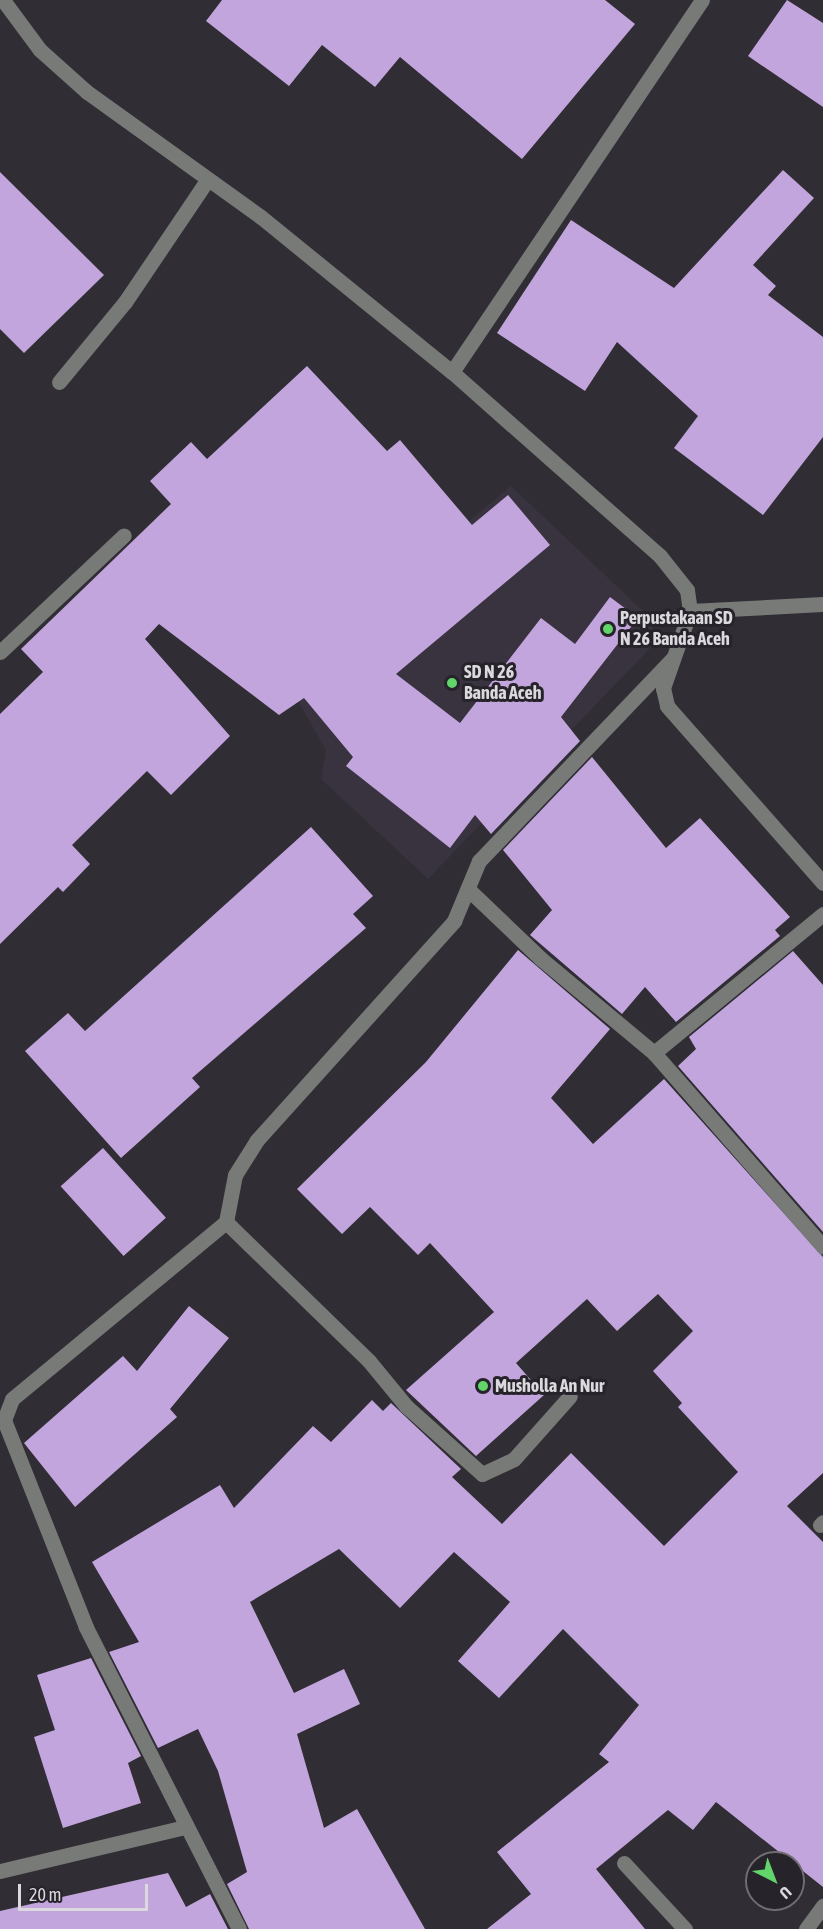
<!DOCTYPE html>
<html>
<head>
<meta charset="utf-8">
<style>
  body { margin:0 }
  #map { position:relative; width:823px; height:1929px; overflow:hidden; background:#302d34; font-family:"Asap Condensed",sans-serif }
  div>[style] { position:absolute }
  .built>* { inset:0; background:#39323f }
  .building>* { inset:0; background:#c1a5dc; transform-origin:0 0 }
  .minor>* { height:15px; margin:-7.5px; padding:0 7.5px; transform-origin:7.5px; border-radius:7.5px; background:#777a77 }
  .dots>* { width:16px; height:16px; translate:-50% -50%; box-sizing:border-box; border:3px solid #26232a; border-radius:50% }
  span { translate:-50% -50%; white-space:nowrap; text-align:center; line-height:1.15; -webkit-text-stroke:6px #26232a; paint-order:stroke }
  .poi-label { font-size:18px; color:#dcd9de; font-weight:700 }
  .left { translate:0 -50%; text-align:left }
  .north { position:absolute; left:745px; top:1851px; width:60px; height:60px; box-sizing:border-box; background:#26232a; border:2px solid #6f6c72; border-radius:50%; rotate:138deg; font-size:16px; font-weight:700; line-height:24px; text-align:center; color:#dcd9de }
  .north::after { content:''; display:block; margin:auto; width:21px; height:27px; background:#61d56a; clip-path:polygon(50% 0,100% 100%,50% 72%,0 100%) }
  .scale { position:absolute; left:18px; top:1884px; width:130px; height:27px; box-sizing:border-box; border:3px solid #dcd9de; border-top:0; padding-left:8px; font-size:18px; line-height:21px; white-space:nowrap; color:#dcd9de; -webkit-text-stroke:4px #26232a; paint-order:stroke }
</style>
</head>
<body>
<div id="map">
  <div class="built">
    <i style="clip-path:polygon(511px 486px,642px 610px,659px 639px,428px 879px,321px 779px,326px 750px,284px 677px)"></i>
  </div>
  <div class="building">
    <i style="clip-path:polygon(222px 0,605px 0,635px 24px,522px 159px,400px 57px,375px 87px,322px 45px,289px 86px,206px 21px)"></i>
    <i style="clip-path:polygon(787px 0,823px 23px,823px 107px,748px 56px)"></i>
    <i style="clip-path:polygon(783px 170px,814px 198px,753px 265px,776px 286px,768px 295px,823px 337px,823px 437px,763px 515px,674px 448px,698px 416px,617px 342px,585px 391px,497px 333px,571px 220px,674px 288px)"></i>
    <i style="clip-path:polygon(0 172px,104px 275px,24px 353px,0 329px)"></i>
    <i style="clip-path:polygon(307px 366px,387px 451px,400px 440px,472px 525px,508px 495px,550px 545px,396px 674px,460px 723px,541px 618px,575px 644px,610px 597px,638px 618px,561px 717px,580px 741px,491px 834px,475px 815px,450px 848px,346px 766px,353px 757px,304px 698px,279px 715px,159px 624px,145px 639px,230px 736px,171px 795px,147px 771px,72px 845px,90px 864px,63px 892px,58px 887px,0 944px,0 714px,43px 672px,21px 649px,171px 504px,150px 481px,191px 442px,207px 459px)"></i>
    <i style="clip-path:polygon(592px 757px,666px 848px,700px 818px,790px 917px,775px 930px,780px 936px,676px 1022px,645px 987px,622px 1014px,530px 935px,552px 910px,503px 850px)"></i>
    <i style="clip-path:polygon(311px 827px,373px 896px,353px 914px,366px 928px,192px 1078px,200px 1087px,121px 1158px,25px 1051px,68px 1013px,85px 1031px)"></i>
    <i style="clip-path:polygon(518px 950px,610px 1029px,551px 1098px,593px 1144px,664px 1079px,823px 1257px,823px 1473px,787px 1506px,823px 1542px,823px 1887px,716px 1802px,693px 1830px,668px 1810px,596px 1869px,645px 1929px,487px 1929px,531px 1894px,497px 1852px,609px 1762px,599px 1754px,639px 1705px,563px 1629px,499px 1698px,458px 1661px,510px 1602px,454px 1552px,400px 1608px,339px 1549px,250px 1602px,294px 1693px,344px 1669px,360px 1704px,297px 1734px,324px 1828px,357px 1809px,425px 1929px,249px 1929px,227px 1884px,247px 1872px,218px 1771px,198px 1729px,158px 1748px,109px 1652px,139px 1642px,92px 1562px,220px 1485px,234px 1508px,313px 1426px,331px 1442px,372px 1400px,383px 1411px,391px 1403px,461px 1469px,452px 1477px,502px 1524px,571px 1453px,664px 1546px,738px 1472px,678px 1407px,682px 1403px,653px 1371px,693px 1331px,658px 1294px,617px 1331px,587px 1299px,516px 1363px,544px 1395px,476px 1456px,406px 1390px,494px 1312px,430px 1243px,418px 1255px,370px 1207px,342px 1234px,297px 1189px,426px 1062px)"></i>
    <i style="clip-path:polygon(793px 951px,823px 985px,823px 1232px,678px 1066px,696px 1049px,689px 1037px)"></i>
    <i style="left:103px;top:1148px;width:94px;height:57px;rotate:48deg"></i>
    <i style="clip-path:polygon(189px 1306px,229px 1338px,170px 1409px,177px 1417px,75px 1507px,24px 1443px,123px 1356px,137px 1371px)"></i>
    <i style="clip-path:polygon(91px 1658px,141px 1756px,128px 1763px,141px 1803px,63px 1828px,34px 1737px,55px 1730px,37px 1675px)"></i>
    <i style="clip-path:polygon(168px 1873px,186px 1907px,210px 1894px,228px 1929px,0 1929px,0 1911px)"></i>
  </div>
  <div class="minor">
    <i style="left:3px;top:0;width:62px;rotate:53.5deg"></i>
    <i style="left:40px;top:50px;width:63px;rotate:41.8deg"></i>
    <i style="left:87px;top:92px;width:214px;rotate:35.7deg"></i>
    <i style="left:261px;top:217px;width:246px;rotate:39.1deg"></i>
    <i style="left:452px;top:372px;width:278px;rotate:41.5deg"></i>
    <i style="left:660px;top:556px;width:43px;rotate:51.5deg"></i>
    <i style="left:687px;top:590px;width:21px;rotate:82deg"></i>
    <i style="left:690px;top:611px;width:82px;rotate:109.3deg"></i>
    <i style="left:663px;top:688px;width:18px;rotate:77deg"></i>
    <i style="left:667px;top:706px;width:236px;rotate:48.6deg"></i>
    <i style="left:452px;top:372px;width:448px;rotate:-56.1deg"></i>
    <i style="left:59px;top:382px;width:104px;rotate:-50.5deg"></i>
    <i style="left:125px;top:302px;width:148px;rotate:-56deg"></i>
    <i style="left:690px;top:611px;width:133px;rotate:-3deg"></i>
    <i style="left:0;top:652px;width:170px;rotate:-43.3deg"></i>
    <i style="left:470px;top:891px;width:97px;rotate:43.7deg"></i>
    <i style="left:540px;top:958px;width:148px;rotate:39.8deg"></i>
    <i style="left:823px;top:914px;width:219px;rotate:140.6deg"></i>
    <i style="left:654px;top:1053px;width:257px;rotate:48.9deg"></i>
    <i style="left:226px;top:1222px;width:199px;rotate:44.2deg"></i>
    <i style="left:369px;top:1361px;width:58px;rotate:50.6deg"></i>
    <i style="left:406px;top:1406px;width:102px;rotate:41.8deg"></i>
    <i style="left:482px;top:1474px;width:35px;rotate:-25deg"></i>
    <i style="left:514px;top:1459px;width:84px;rotate:-48.4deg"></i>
    <i style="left:820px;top:1525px;width:4px;rotate:-45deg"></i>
    <i style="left:624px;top:1863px;width:90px;rotate:47.3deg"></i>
    <i style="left:0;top:1871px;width:190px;rotate:-13.4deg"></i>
    <i style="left:239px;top:1929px;width:339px;rotate:-116.9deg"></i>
    <i style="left:86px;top:1627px;width:223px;rotate:-111.6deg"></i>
    <i style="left:4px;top:1420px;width:22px;rotate:-69deg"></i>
    <i style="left:12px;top:1399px;width:278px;rotate:-39.6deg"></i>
    <i style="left:226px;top:1222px;width:48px;rotate:-79.2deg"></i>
    <i style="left:235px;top:1175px;width:41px;rotate:-57.8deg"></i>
    <i style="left:257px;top:1140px;width:295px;rotate:-48deg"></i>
    <i style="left:454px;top:921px;width:65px;rotate:-67.4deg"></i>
    <i style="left:479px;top:861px;width:281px;rotate:-46.3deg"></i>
    <i style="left:806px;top:1929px;width:29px;rotate:-54deg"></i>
  </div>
  <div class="dots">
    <i style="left:608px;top:629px;background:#61d56a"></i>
    <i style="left:452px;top:683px;background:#61d56a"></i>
    <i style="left:483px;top:1386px;background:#61d56a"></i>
  </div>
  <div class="poi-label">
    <span class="left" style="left:620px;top:629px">Perpustakaan SD<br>N 26 Banda Aceh</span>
    <span class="left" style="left:464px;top:683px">SD N 26<br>Banda Aceh</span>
    <span class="left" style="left:495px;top:1386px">Musholla An Nur</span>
  </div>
  <div class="north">U</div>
  <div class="scale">20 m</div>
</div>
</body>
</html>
